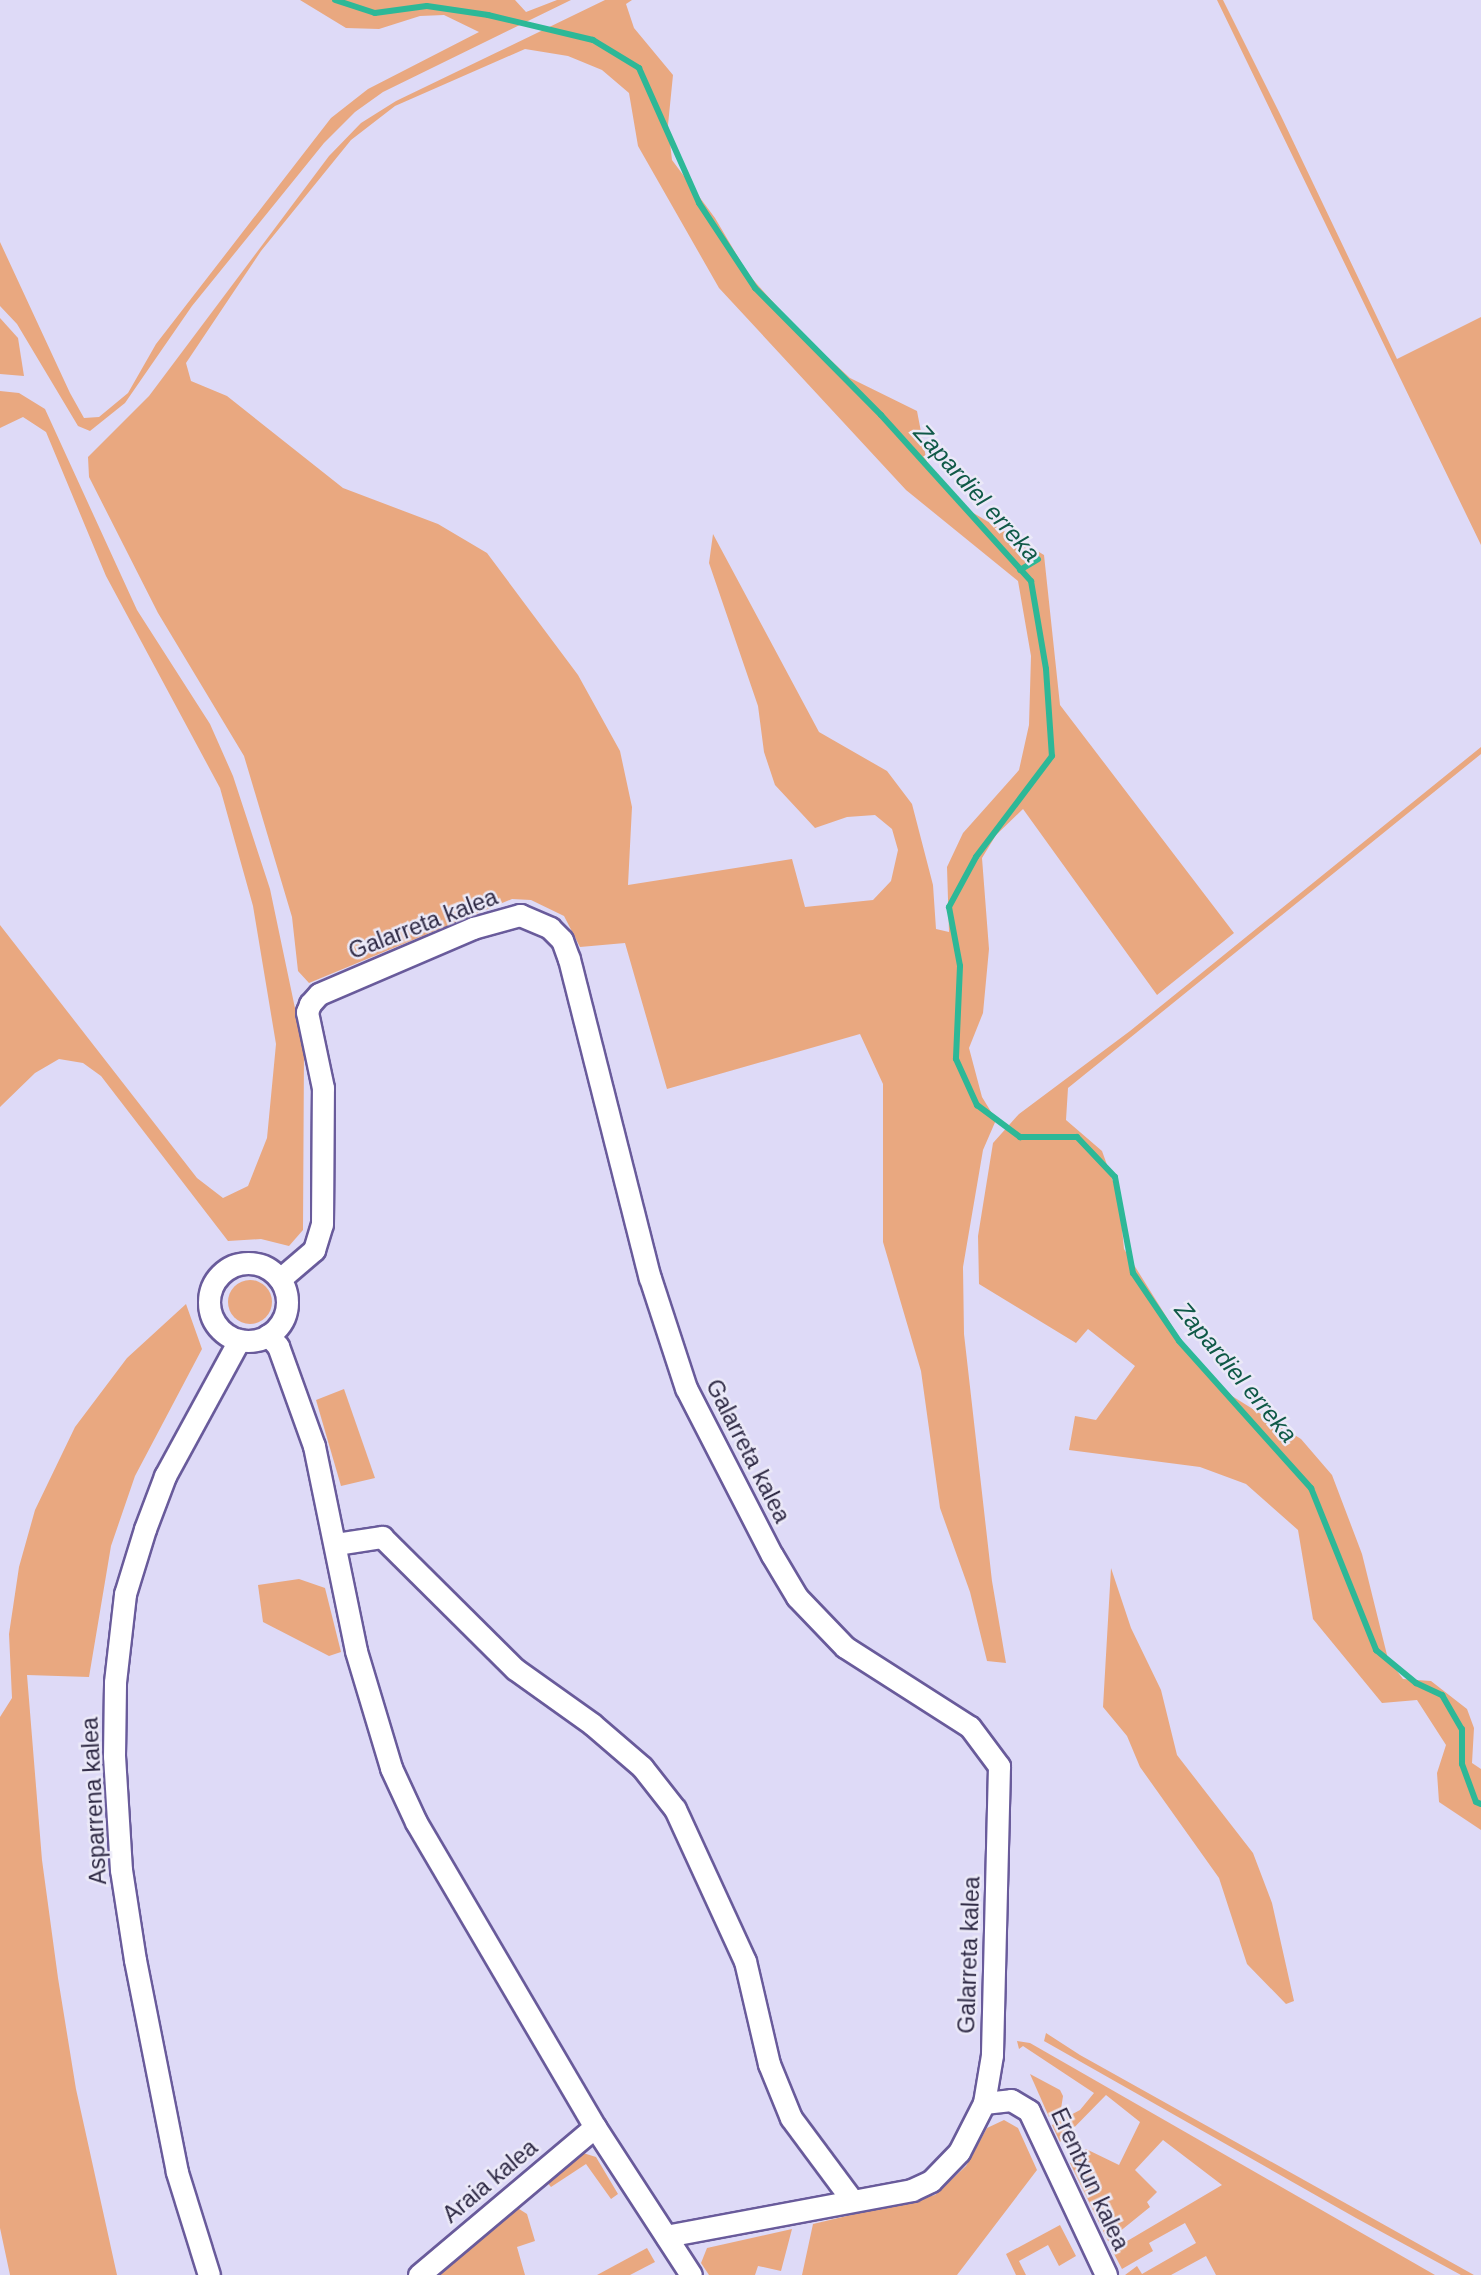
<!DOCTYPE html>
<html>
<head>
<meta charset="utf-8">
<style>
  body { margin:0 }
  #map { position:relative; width:1481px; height:2275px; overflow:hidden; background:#dedaf7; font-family:Helvetica,sans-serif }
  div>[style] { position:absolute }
  .green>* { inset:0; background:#e9a880 }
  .round { border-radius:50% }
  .stream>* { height:6px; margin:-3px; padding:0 3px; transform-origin:3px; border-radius:3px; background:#2db897 }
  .roads { filter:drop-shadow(2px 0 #695b9b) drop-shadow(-2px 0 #695b9b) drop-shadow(0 2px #695b9b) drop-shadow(0 -2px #695b9b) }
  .minor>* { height:21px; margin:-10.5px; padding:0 10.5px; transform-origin:10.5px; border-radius:10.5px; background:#fff }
  .minor>.ring { margin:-10.5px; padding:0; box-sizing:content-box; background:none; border:21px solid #fff; border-radius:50% }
  span { translate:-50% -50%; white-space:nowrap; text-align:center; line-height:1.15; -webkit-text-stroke:5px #ebe9f8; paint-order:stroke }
  .street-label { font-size:23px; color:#2e2944 }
  .water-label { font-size:24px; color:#0f5947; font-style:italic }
</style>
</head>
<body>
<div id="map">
  <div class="green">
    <i style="clip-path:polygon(300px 0,515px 0,526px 12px,557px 0,571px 0,383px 92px,355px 112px,324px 143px,192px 306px,125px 403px,90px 431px,78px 426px,17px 324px,0 306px,0 242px,70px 393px,84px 418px,99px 417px,128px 393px,156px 344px,331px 118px,368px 89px,479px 32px,444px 15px,420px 16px,379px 29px,346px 28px)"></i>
    <i style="clip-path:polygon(evenodd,605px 0,632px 0,626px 4px,634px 28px,673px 75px,668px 125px,672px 160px,715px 218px,748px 274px,797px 329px,850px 378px,917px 411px,927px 463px,970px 511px,1044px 555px,1060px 705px,1234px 933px,1157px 995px,1023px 809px,996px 835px,982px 858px,989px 949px,983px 1013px,969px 1048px,982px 1097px,996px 1120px,983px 1150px,963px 1267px,964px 1334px,992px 1581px,1006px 1663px,987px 1661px,970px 1592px,940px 1508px,921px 1371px,883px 1242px,883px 1084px,860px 1034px,667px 1089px,625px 943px,580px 947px,564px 916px,531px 900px,512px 899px,309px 983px,298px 971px,292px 917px,244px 756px,158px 613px,89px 477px,88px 457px,149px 396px,329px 156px,361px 123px,396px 101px,605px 0,525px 49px,568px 56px,602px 70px,629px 93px,638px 146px,719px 288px,906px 490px,1018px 581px,1031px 656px,1029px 725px,1019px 770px,963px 833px,947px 867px,949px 932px,936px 929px,933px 885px,912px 804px,887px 771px,819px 732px,713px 534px,709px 563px,758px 706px,764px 752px,775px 785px,815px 828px,847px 817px,875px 815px,892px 829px,898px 850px,891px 881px,873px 900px,805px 907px,792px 859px,628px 885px,632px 807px,620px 751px,578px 675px,487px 553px,438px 524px,343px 488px,227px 396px,191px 381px,186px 363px,261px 251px,351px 140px,395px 106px,525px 49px)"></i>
    <i style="clip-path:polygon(1217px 0,1223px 0,1281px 116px,1397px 359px,1481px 317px,1481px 545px)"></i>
    <i style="clip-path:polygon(0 318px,18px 338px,24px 376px,0 374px)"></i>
    <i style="clip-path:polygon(0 391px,19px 393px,45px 409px,137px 610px,210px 724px,233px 776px,270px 889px,304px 1051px,303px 1230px,289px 1246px,261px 1239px,228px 1241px,101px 1076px,83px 1063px,59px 1059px,35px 1073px,0 1107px,0 925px,197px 1178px,223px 1198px,248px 1186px,267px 1138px,276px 1044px,253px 906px,220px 788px,106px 576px,46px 432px,23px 417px,0 428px)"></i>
    <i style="clip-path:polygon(1481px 747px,1481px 754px,1068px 1088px,1066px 1120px,1102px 1151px,1119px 1198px,1124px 1249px,1189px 1353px,1232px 1396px,1301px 1439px,1332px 1475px,1362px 1554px,1388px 1659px,1403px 1679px,1431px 1681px,1467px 1709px,1474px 1728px,1472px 1763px,1481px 1769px,1481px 1830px,1439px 1802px,1437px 1773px,1446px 1745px,1417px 1700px,1382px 1703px,1313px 1619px,1298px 1530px,1246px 1484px,1200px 1467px,1069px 1450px,1075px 1416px,1096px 1420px,1135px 1366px,1088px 1329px,1076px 1343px,979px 1284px,978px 1236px,993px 1143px,1019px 1114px,1130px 1031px)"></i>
    <i class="round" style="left:228px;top:1280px;width:44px;height:44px"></i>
    <i style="clip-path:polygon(186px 1304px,202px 1349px,135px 1476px,111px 1546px,89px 1677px,27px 1675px,42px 1860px,58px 1978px,76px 2089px,117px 2275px,10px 2275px,0 2228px,0 1717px,12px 1698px,9px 1634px,19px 1567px,35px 1510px,75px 1427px,127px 1358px)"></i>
    <i style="clip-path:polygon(344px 1389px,375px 1478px,341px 1486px,316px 1400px)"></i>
    <i style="clip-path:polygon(1111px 1568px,1131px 1628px,1161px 1690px,1177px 1755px,1253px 1853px,1272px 1903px,1294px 2001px,1286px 2004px,1247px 1964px,1219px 1878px,1140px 1767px,1127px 1736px,1103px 1707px)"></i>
    <i style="clip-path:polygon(299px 1579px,325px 1588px,341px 1652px,329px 1656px,263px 1622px,258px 1585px)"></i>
    <i style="clip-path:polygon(1046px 2033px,1080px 2055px,1474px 2275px,1461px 2275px,1356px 2218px,1044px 2041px)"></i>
    <i style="clip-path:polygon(1017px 2041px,1030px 2043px,1435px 2275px,1216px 2275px,1206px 2256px,1171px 2275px,1125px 2275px,1137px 2266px,1142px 2274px,1196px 2243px,1185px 2223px,1149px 2243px,1153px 2251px,1122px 2269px,1112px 2250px,1222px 2185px,1163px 2140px,1135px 2170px,1157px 2192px,1147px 2202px,1150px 2207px,1108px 2241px,1070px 2163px,1086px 2149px,1119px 2165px,1140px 2122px,1106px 2095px,1060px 2142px,1052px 2125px,1080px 2110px,1094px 2093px,1023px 2046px,1019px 2049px)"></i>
    <i style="clip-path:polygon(1030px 2074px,1060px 2090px,1063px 2096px,1061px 2109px,1049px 2117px)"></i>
    <i style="clip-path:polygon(1004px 2120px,1018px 2128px,1037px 2170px,957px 2275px,802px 2275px,813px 2224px,935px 2195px,966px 2166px,987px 2128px)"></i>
    <i style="clip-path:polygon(580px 2152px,596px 2157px,618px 2194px,611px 2199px,586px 2164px,551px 2187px,545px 2180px)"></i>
    <i style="clip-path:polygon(516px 2207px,527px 2214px,535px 2241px,517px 2247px,525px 2275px,437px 2275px)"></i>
    <i style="clip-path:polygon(1060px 2225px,1076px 2256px,1059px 2266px,1048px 2245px,1019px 2261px,1026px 2275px,1016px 2275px,1006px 2254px)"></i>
    <i style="clip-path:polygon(792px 2229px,781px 2271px,758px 2266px,755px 2275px,709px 2275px,701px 2263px,707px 2248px)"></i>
    <i style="clip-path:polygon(647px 2248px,655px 2262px,630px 2275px,597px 2275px)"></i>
  </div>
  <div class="stream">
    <i style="left:335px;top:0;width:42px;rotate:18deg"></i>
    <i style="left:375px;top:13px;width:52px;rotate:-7.7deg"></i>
    <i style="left:427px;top:6px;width:62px;rotate:8.4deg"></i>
    <i style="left:488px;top:15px;width:108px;rotate:13.4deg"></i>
    <i style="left:593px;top:40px;width:54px;rotate:31.3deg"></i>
    <i style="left:639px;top:68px;width:148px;rotate:66deg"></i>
    <i style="left:699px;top:203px;width:102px;rotate:56.6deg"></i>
    <i style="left:755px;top:288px;width:179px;rotate:45.2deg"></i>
    <i style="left:881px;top:415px;width:224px;rotate:47.9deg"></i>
    <i style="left:1031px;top:581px;width:89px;rotate:80.3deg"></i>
    <i style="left:1046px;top:669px;width:87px;rotate:86.1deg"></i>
    <i style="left:1052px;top:756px;width:126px;rotate:127deg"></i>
    <i style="left:976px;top:857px;width:57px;rotate:118.4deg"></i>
    <i style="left:949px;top:907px;width:60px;rotate:79.4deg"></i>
    <i style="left:960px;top:966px;width:93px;rotate:92.5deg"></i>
    <i style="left:956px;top:1059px;width:51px;rotate:65.5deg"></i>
    <i style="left:977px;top:1105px;width:54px;rotate:36.7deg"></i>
    <i style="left:1020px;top:1137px;width:57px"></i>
    <i style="left:1077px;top:1137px;width:55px;rotate:46.5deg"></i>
    <i style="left:1115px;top:1177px;width:98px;rotate:79.4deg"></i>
    <i style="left:1133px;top:1273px;width:82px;rotate:55.9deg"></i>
    <i style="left:1179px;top:1341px;width:198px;rotate:48.1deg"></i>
    <i style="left:1311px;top:1488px;width:175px;rotate:68.1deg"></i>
    <i style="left:1376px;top:1650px;width:52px;rotate:39.5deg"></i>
    <i style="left:1416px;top:1683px;width:29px;rotate:25deg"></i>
    <i style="left:1442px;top:1695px;width:39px;rotate:60deg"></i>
    <i style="left:1462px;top:1729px;width:35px;rotate:90deg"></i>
    <i style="left:1462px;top:1764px;width:40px;rotate:69.8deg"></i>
    <i style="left:1476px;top:1802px;width:5px;rotate:22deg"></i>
    <i style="left:1020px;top:570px;width:21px;rotate:-31deg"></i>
  </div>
  <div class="roads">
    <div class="minor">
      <i class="ring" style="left:209px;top:1263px;width:57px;height:57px"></i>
      <i style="left:280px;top:1279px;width:45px;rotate:-40.5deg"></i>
      <i style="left:314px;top:1250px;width:27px;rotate:-73deg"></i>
      <i style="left:322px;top:1224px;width:136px;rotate:-89.6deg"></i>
      <i style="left:323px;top:1088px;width:78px;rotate:-101.9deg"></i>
      <i style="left:307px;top:1012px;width:9px;rotate:-69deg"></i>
      <i style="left:310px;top:1004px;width:13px;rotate:-48deg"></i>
      <i style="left:319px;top:994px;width:168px;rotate:-23.2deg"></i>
      <i style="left:473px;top:928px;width:49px;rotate:-15.5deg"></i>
      <i style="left:520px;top:915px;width:33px;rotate:23deg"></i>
      <i style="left:550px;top:928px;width:17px;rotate:45deg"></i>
      <i style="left:562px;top:940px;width:20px;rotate:70deg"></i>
      <i style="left:569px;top:959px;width:329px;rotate:75.8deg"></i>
      <i style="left:650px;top:1278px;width:116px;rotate:71.9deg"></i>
      <i style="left:686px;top:1388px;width:188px;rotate:62.8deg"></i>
      <i style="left:772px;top:1555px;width:49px;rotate:59.2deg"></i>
      <i style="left:797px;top:1597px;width:69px;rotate:46.2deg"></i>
      <i style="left:845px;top:1647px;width:148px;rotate:32.6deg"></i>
      <i style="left:970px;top:1727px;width:49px;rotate:53.4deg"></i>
      <i style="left:999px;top:1766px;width:289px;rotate:91.4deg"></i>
      <i style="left:992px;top:2055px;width:49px;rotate:99.5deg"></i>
      <i style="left:984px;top:2103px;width:55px;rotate:117deg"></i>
      <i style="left:959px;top:2152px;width:40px;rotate:134deg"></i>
      <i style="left:931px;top:2181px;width:21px;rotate:155deg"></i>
      <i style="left:912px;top:2190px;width:250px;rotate:169.4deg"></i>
      <i style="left:268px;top:1335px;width:15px;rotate:48deg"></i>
      <i style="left:278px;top:1346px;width:106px;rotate:70.2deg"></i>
      <i style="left:314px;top:1446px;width:209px;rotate:78.4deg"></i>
      <i style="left:356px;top:1651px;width:122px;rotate:73.3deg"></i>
      <i style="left:391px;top:1768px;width:60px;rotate:65.2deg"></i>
      <i style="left:416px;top:1822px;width:354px;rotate:59.6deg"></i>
      <i style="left:595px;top:2127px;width:176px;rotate:57deg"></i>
      <i style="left:336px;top:1544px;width:47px;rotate:-8.7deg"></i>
      <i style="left:382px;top:1537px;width:187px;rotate:44.8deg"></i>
      <i style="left:515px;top:1669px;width:95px;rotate:35.5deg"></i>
      <i style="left:592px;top:1724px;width:66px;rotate:40.7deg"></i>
      <i style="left:642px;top:1767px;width:53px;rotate:51.8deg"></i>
      <i style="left:675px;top:1809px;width:167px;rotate:65.3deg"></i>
      <i style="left:745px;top:1961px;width:106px;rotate:76.9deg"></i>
      <i style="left:769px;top:2064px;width:58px;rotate:67.8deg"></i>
      <i style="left:791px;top:2118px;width:102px;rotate:53.4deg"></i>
      <i style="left:984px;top:2103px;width:27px;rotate:-6deg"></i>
      <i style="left:1011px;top:2100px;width:21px;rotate:31deg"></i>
      <i style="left:1029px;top:2111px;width:181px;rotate:64.8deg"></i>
      <i style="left:209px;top:2275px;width:108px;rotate:-107.3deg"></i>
      <i style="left:177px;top:2172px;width:216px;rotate:-101.2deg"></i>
      <i style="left:135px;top:1960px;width:91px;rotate:-98.8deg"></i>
      <i style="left:121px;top:1870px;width:114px;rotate:-93.5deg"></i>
      <i style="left:114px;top:1756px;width:74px;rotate:-89.2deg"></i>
      <i style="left:115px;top:1682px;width:89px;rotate:-83.5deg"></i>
      <i style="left:125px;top:1594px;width:68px;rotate:-72.9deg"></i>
      <i style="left:145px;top:1529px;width:57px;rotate:-69.3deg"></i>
      <i style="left:165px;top:1476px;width:155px;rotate:-61.4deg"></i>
      <i style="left:419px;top:2275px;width:230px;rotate:-40.1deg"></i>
    </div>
  </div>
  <div class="street-label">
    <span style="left:423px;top:924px;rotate:-21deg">Galarreta kalea</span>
    <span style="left:748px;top:1451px;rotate:63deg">Galarreta kalea</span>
    <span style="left:94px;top:1801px;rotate:-93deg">Asparrena kalea</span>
    <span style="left:969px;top:1955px;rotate:-88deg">Galarreta kalea</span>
    <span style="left:1090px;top:2179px;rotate:65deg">Erentxun kalea</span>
    <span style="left:490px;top:2181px;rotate:-40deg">Araia kalea</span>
  </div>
  <div class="water-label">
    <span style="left:977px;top:493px;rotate:48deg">Zapardiel erreka</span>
    <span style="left:1236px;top:1372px;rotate:50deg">Zapardiel erreka</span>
  </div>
</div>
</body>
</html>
